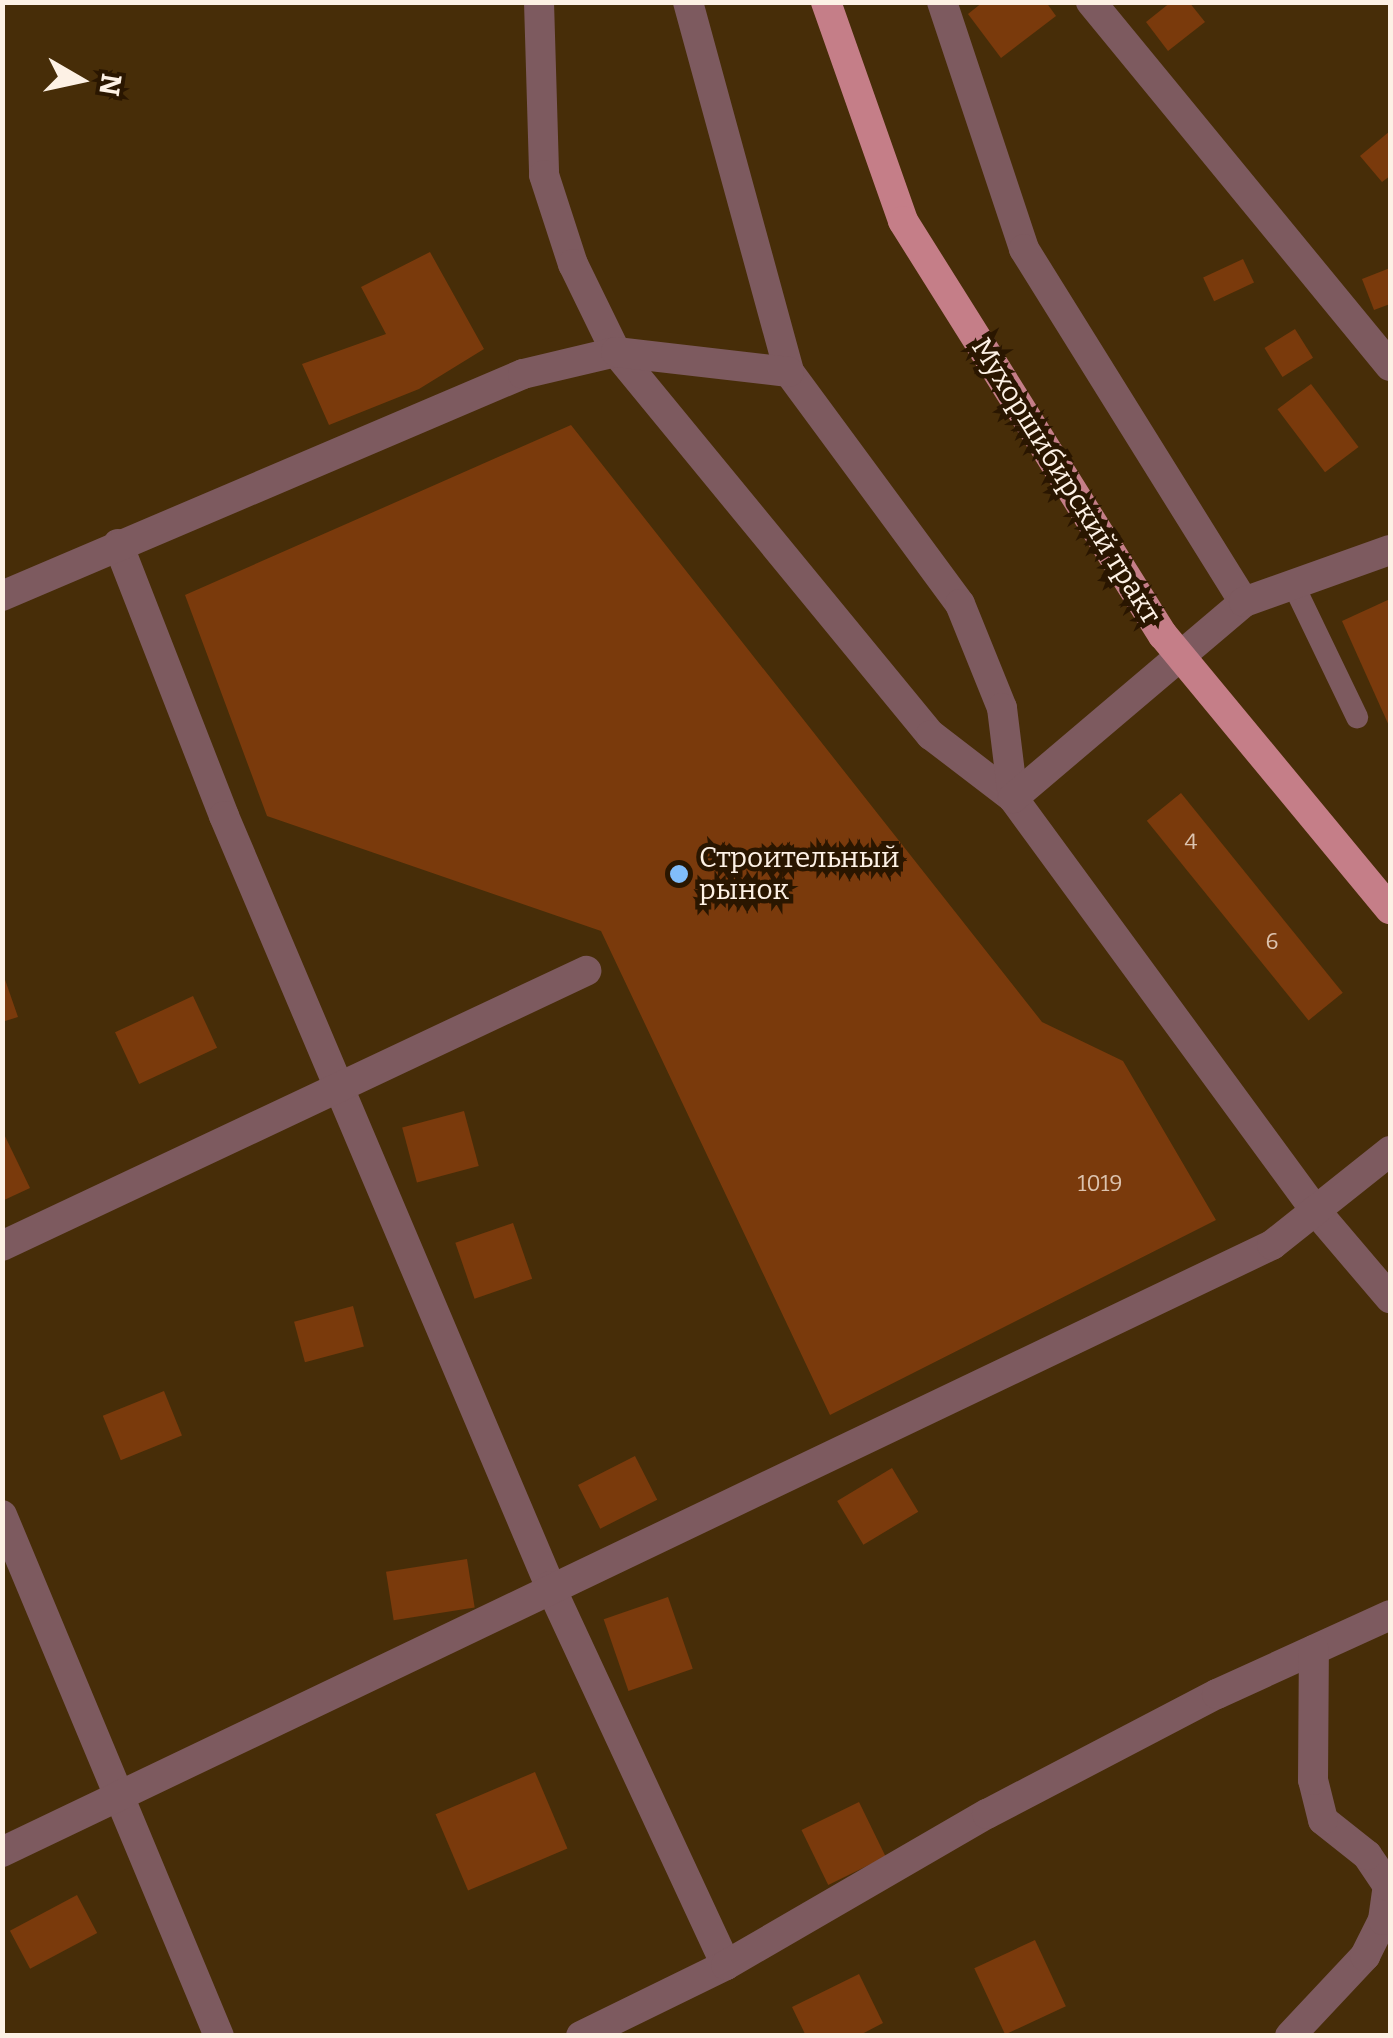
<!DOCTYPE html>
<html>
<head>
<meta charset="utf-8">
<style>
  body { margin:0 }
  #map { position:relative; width:1393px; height:2038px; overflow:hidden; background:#472d08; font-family:Bitter,serif }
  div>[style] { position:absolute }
  .building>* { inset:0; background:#7a3a0c; transform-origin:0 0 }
  .lane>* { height:22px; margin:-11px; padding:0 11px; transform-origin:11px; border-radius:11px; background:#7d5a5f }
  .street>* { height:30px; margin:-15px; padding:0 15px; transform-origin:15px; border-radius:15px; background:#7d5a5f }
  .primary>* { height:30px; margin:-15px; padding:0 15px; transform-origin:15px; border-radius:15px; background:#c57e88 }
  .dots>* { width:28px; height:28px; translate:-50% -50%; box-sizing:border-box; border:5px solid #2a1600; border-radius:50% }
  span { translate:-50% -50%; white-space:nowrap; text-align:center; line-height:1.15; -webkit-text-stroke:9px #2a1600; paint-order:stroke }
  .number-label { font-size:22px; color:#dcc3af }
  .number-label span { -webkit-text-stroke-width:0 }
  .street-label { font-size:28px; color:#fdf1e5 }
  .poi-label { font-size:28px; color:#fdf1e5 }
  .left { translate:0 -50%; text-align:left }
  .frame { position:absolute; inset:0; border:5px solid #fdf1e5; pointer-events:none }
  .north { position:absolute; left:30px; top:30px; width:100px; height:100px; -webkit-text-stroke:8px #2a1600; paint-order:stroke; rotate:99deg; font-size:28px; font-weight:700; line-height:40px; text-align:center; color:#fdf1e5 }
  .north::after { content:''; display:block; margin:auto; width:35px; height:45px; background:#fdf1e5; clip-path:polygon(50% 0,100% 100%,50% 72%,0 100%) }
</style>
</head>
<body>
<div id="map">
  <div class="building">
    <i style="clip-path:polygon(983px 2px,1046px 2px,1056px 16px,1001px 58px,968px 14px)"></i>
    <i style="clip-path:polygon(1171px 2px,1189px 2px,1205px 22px,1168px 51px,1146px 22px)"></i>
    <i style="clip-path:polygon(1390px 131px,1390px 176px,1382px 182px,1360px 156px)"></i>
    <i style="clip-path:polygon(430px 252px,484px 349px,419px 389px,329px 425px,302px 364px,386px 334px,361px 287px)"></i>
    <i style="left:1243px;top:259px;width:26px;height:44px;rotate:65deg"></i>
    <i style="clip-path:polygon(1390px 268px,1390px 304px,1374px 310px,1362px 279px)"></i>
    <i style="left:1295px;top:329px;width:34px;height:36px;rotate:58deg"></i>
    <i style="left:1311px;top:384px;width:79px;height:42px;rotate:53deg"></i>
    <i style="clip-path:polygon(571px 425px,1042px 1022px,1123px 1061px,1216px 1220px,830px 1415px,601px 931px,267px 816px,185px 595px)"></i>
    <i style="clip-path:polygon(1390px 599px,1390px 728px,1342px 621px)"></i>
    <i style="left:1181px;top:793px;width:257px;height:44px;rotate:51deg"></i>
    <i style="clip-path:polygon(2px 971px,18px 1017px,2px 1022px)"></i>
    <i style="left:193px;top:996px;width:57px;height:86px;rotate:65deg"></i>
    <i style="left:464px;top:1111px;width:57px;height:64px;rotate:75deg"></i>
    <i style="clip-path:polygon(2px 1130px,30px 1188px,2px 1201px)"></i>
    <i style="left:513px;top:1223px;width:59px;height:61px;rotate:71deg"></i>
    <i style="left:353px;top:1306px;width:42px;height:61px;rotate:75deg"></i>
    <i style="left:164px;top:1391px;width:48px;height:66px;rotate:68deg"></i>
    <i style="left:635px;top:1456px;width:49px;height:64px;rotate:63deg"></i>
    <i style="left:892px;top:1468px;width:51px;height:64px;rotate:59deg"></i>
    <i style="left:467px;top:1559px;width:49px;height:82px;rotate:81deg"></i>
    <i style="left:668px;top:1597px;width:76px;height:68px;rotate:71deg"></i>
    <i style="left:535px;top:1772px;width:83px;height:108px;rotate:67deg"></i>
    <i style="left:859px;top:1802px;width:61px;height:64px;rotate:64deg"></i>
    <i style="left:77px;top:1895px;width:43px;height:76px;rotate:62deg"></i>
    <i style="left:1035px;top:1940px;width:73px;height:67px;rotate:65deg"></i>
    <i style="clip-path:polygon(859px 1974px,883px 2023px,858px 2036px,806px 2036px,792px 2007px)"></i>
  </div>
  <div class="lane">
    <i style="left:1293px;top:584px;width:148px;rotate:64.3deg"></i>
  </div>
  <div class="street">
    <i style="left:539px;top:2px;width:173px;rotate:88.3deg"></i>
    <i style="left:544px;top:175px;width:94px;rotate:72deg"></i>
    <i style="left:573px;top:264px;width:98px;rotate:64deg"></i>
    <i style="left:616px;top:352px;width:496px;rotate:50.6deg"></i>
    <i style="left:931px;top:735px;width:103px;rotate:37.5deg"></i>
    <i style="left:1013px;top:798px;width:511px;rotate:53.76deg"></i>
    <i style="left:1315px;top:1210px;width:116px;rotate:49.6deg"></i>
    <i style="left:688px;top:2px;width:384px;rotate:74.7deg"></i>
    <i style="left:789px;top:372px;width:288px;rotate:53.6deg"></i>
    <i style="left:960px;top:604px;width:112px;rotate:68deg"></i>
    <i style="left:1002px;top:708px;width:91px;rotate:83deg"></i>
    <i style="left:942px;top:2px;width:260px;rotate:71.6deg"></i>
    <i style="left:1024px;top:249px;width:416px;rotate:58.1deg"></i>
    <i style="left:1091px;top:2px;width:471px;rotate:50.6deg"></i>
    <i style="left:118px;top:544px;width:292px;rotate:68.7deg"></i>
    <i style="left:224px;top:816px;width:836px;rotate:67.05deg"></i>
    <i style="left:550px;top:1586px;width:418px;rotate:65.1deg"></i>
    <i style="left:2px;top:596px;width:566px;rotate:-23.08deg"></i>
    <i style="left:523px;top:374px;width:96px;rotate:-13.3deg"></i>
    <i style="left:616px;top:352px;width:174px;rotate:6.6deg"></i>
    <i style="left:1013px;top:798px;width:303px;rotate:-40.3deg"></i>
    <i style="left:1244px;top:602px;width:155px;rotate:-19.6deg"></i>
    <i style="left:2px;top:1246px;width:646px;rotate:-25.22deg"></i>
    <i style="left:2px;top:1515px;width:564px;rotate:67.39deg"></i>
    <i style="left:2px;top:1852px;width:1408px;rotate:-25.55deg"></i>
    <i style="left:1272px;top:1245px;width:151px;rotate:-38.5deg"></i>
    <i style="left:581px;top:2036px;width:161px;rotate:-26.1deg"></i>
    <i style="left:726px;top:1965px;width:302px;rotate:-30.1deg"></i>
    <i style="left:987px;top:1814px;width:259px;rotate:-27.6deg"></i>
    <i style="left:1217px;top:1694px;width:190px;rotate:-24.5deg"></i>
    <i style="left:1290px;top:2036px;width:110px;rotate:-46.8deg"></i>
    <i style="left:1365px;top:1956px;width:40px;rotate:-63.4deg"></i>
    <i style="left:1383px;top:1920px;width:34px;rotate:-82deg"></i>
    <i style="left:1388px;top:1886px;width:37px;rotate:-124deg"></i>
    <i style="left:1367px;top:1855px;width:56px;rotate:-141.5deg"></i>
    <i style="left:1323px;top:1820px;width:41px;rotate:-104deg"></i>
    <i style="left:1313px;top:1780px;width:130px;rotate:-89.6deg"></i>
  </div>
  <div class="primary">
    <i style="left:826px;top:2px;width:232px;rotate:70.6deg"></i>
    <i style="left:903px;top:221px;width:489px;rotate:57.9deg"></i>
    <i style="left:1163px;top:635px;width:356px;rotate:50.4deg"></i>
  </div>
  <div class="dots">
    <i style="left:679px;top:874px;background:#81bdfa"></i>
  </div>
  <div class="number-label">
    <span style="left:1191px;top:842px">4</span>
    <span style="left:1272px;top:942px">6</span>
    <span style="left:1100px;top:1184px">1019</span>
  </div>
  <div class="street-label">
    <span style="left:1066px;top:481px;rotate:58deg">Мухоршибирский тракт</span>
  </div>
  <div class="poi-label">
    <span class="left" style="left:699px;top:874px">Строительный<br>рынок</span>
  </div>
  <div class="frame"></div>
  <div class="north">N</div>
</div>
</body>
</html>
